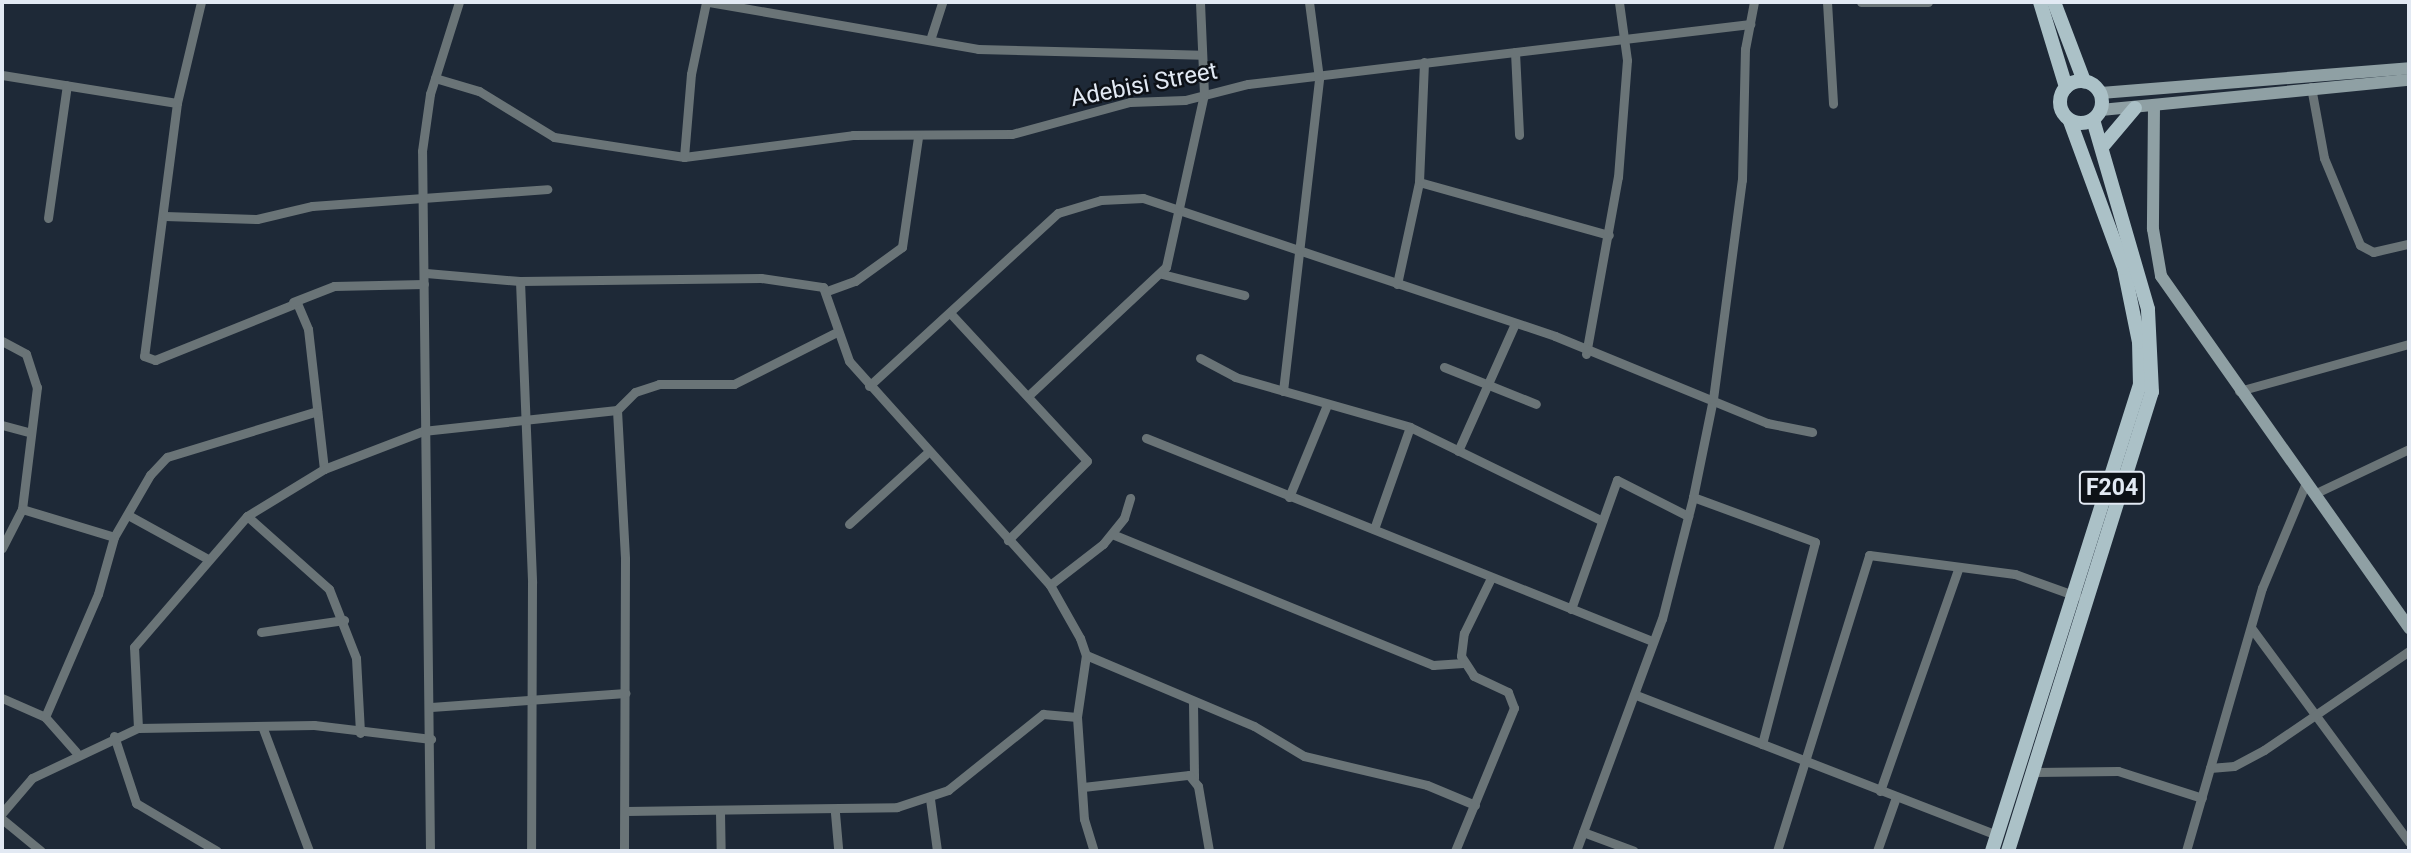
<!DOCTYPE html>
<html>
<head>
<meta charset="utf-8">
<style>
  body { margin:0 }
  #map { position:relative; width:2411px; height:853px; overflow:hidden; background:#1e2937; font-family:Roboto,sans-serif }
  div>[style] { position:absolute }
  .street>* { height:9px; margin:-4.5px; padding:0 4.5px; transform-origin:4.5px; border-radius:4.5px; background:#6a7477 }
  .secondary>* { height:12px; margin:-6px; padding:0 6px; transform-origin:6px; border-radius:6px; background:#8fa0a4 }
  .primary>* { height:14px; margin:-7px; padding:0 7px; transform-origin:7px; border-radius:7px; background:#abc1c7 }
  .primary>.ring { margin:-7px; padding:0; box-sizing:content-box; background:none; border:14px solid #abc1c7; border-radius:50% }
  span { translate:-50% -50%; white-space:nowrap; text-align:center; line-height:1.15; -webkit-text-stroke:5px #0d1117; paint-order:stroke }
  .shield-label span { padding:2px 5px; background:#0d1117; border:2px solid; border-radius:5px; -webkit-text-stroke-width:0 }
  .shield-label { font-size:23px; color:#e2e9f3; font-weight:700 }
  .street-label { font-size:24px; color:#e2e9f3 }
  .frame { position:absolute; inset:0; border:4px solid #e2e9f3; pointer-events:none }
</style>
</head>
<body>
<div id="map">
  <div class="street">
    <i style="left:201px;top:2px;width:104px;rotate:103.4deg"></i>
    <i style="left:177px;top:103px;width:255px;rotate:97.4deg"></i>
    <i style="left:144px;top:356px;width:12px;rotate:20deg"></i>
    <i style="left:155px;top:360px;width:153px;rotate:-21.9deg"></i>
    <i style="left:297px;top:303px;width:28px;rotate:67deg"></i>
    <i style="left:308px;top:329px;width:141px;rotate:83.5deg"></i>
    <i style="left:709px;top:2px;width:273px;rotate:9.9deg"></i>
    <i style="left:978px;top:49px;width:223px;rotate:1.5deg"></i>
    <i style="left:1827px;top:2px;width:102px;rotate:86.6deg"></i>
    <i style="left:1861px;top:2px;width:67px"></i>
    <i style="left:930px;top:40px;width:40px;rotate:-72deg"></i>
    <i style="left:1515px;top:52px;width:83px;rotate:87.2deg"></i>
    <i style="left:2px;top:75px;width:177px;rotate:9.1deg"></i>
    <i style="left:435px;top:78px;width:46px;rotate:16.5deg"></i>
    <i style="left:479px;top:91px;width:88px;rotate:31.5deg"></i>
    <i style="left:554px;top:137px;width:132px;rotate:8.7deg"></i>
    <i style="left:684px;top:157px;width:170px;rotate:-7.4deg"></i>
    <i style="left:853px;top:135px;width:159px;rotate:-0.4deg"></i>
    <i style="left:1012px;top:134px;width:122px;rotate:-15.2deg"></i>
    <i style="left:1130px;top:102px;width:55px;rotate:-2.1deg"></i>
    <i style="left:1185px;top:100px;width:65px;rotate:-14.3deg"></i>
    <i style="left:1248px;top:84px;width:506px;rotate:-6.82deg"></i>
    <i style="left:2311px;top:87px;width:72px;rotate:79.6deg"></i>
    <i style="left:2324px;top:158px;width:94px;rotate:67.5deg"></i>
    <i style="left:2360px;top:245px;width:15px;rotate:28deg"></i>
    <i style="left:2373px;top:252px;width:37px;rotate:-13deg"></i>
    <i style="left:684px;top:157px;width:83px;rotate:-85.2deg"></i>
    <i style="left:691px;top:74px;width:74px;rotate:-78.2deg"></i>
    <i style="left:1419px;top:182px;width:197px;rotate:15.6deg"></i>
    <i style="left:165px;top:216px;width:92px;rotate:1.9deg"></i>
    <i style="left:257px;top:219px;width:57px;rotate:-13.3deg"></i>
    <i style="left:312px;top:206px;width:236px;rotate:-4.1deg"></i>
    <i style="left:48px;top:218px;width:134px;rotate:-81.9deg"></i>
    <i style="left:426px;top:273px;width:94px;rotate:4.9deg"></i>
    <i style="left:520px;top:281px;width:241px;rotate:-0.7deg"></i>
    <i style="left:761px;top:278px;width:63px;rotate:8.3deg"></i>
    <i style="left:823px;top:287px;width:78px;rotate:70.6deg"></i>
    <i style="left:849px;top:361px;width:301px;rotate:48.1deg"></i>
    <i style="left:1050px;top:585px;width:61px;rotate:60.5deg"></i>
    <i style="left:1080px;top:638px;width:18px;rotate:71deg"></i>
    <i style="left:1086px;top:655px;width:63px;rotate:98.3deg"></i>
    <i style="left:1077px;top:717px;width:102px;rotate:86.1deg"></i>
    <i style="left:1084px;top:819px;width:34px;rotate:73deg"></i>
    <i style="left:1162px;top:274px;width:85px;rotate:14.4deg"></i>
    <i style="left:520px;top:281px;width:302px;rotate:87.7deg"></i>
    <i style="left:532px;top:583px;width:268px;rotate:90.2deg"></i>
    <i style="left:1397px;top:284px;width:104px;rotate:-77.8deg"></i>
    <i style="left:1419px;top:182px;width:120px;rotate:-87.6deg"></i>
    <i style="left:827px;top:291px;width:30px;rotate:-20deg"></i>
    <i style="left:855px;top:281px;width:58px;rotate:-35.9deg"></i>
    <i style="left:902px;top:247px;width:111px;rotate:-81.7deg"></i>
    <i style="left:293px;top:302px;width:44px;rotate:-21.3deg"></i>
    <i style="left:334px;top:286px;width:90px;rotate:-1.3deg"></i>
    <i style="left:951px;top:314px;width:200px;rotate:47.2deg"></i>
    <i style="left:1087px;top:461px;width:112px;rotate:135deg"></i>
    <i style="left:2px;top:341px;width:27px;rotate:28deg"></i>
    <i style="left:26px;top:354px;width:35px;rotate:72deg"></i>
    <i style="left:37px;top:387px;width:123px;rotate:97deg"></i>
    <i style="left:22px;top:509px;width:44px;rotate:117.1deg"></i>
    <i style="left:1586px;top:354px;width:180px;rotate:-79.8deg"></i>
    <i style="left:1618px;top:177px;width:117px;rotate:-85.6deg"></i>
    <i style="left:1627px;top:60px;width:59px;rotate:-97.9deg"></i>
    <i style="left:1200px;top:358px;width:40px;rotate:28deg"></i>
    <i style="left:1235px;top:377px;width:182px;rotate:15.9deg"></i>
    <i style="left:1410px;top:427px;width:212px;rotate:26deg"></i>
    <i style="left:1444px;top:367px;width:99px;rotate:21.9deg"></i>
    <i style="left:869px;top:386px;width:256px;rotate:-42.5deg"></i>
    <i style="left:1058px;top:213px;width:45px;rotate:-16.8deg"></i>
    <i style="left:1101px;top:200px;width:42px;rotate:-2.7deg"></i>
    <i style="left:1143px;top:198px;width:434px;rotate:18.5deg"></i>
    <i style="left:1555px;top:336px;width:229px;rotate:22.3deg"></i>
    <i style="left:1767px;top:423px;width:46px;rotate:11.3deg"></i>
    <i style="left:1283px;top:391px;width:315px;rotate:-83.4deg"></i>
    <i style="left:1319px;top:78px;width:77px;rotate:-97.5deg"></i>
    <i style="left:2239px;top:391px;width:176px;rotate:-15.5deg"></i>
    <i style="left:1028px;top:396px;width:189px;rotate:-43.1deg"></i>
    <i style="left:1166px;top:267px;width:177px;rotate:-77.6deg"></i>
    <i style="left:1204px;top:94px;width:92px;rotate:-92.5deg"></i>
    <i style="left:617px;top:410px;width:149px;rotate:86.9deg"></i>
    <i style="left:625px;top:559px;width:292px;rotate:90.2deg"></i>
    <i style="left:2px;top:425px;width:27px;rotate:15deg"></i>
    <i style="left:1146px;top:438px;width:545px;rotate:21.86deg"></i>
    <i style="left:1458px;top:451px;width:137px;rotate:-65.9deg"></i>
    <i style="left:2314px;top:494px;width:105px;rotate:-25.3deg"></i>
    <i style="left:1289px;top:497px;width:100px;rotate:-67.6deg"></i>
    <i style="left:1693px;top:497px;width:130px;rotate:20.2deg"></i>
    <i style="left:1815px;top:542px;width:209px;rotate:104.7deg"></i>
    <i style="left:22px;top:509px;width:96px;rotate:16.9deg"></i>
    <i style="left:128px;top:515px;width:91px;rotate:28.8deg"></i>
    <i style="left:247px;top:516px;width:110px;rotate:41.7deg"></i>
    <i style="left:329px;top:589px;width:74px;rotate:68.6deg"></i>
    <i style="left:356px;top:658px;width:75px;rotate:86.9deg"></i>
    <i style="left:849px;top:524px;width:104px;rotate:-42.3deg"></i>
    <i style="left:1374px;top:529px;width:108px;rotate:-70.6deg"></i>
    <i style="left:1112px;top:534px;width:347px;rotate:22.2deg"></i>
    <i style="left:1433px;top:665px;width:30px;rotate:-4deg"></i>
    <i style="left:1050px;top:585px;width:67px;rotate:-37.7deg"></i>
    <i style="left:1103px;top:544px;width:33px;rotate:-51deg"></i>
    <i style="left:1124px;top:518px;width:21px;rotate:-73deg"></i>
    <i style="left:1571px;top:609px;width:137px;rotate:-70.4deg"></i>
    <i style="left:1617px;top:480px;width:80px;rotate:26.9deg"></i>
    <i style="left:2252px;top:629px;width:265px;rotate:53.6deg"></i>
    <i style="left:261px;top:632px;width:84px;rotate:-8.2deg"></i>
    <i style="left:1086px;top:655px;width:182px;rotate:22.9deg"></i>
    <i style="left:1254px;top:726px;width:58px;rotate:31deg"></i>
    <i style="left:1304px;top:756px;width:126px;rotate:13.3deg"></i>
    <i style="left:1427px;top:785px;width:52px;rotate:22.6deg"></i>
    <i style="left:1636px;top:695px;width:387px;rotate:21.2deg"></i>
    <i style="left:2px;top:698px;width:47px;rotate:23.8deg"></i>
    <i style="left:1193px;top:703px;width:75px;rotate:89.2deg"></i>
    <i style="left:431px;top:707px;width:195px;rotate:-4.1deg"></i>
    <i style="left:262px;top:726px;width:134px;rotate:69.4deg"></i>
    <i style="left:138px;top:728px;width:81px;rotate:-92.8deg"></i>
    <i style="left:134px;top:647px;width:173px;rotate:-49.2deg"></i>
    <i style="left:247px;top:516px;width:90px;rotate:-31.4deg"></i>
    <i style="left:324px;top:469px;width:106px;rotate:-21deg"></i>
    <i style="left:423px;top:431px;width:195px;rotate:-6.2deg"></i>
    <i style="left:617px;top:410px;width:25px;rotate:-45deg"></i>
    <i style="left:635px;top:392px;width:25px;rotate:-18deg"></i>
    <i style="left:659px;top:384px;width:75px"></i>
    <i style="left:734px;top:384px;width:113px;rotate:-26.8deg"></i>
    <i style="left:114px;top:736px;width:71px;rotate:71.8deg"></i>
    <i style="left:136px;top:803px;width:94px;rotate:30.7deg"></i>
    <i style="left:76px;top:752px;width:47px;rotate:-131.5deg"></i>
    <i style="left:45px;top:717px;width:134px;rotate:-66.7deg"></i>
    <i style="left:98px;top:594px;width:59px;rotate:-74.3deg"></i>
    <i style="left:114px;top:537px;width:72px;rotate:-59.9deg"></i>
    <i style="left:150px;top:475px;width:25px;rotate:-47deg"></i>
    <i style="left:167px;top:457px;width:157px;rotate:-17deg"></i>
    <i style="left:2210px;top:768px;width:24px;rotate:-5deg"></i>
    <i style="left:2234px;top:766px;width:34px;rotate:-28deg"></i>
    <i style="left:2264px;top:750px;width:176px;rotate:-34.3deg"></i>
    <i style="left:2035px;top:772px;width:83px;rotate:-0.7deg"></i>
    <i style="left:2118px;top:771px;width:88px;rotate:17.8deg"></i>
    <i style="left:1083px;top:787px;width:107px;rotate:-6.5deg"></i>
    <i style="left:1189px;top:775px;width:14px;rotate:51deg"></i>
    <i style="left:1198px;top:786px;width:66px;rotate:80.4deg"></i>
    <i style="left:1880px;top:791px;width:235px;rotate:-70.6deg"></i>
    <i style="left:930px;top:799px;width:52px;rotate:82.3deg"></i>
    <i style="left:626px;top:811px;width:271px;rotate:-0.8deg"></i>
    <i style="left:897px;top:807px;width:54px;rotate:-18.4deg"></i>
    <i style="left:948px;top:790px;width:122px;rotate:-38.7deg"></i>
    <i style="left:1043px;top:714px;width:34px;rotate:5deg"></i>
    <i style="left:720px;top:812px;width:39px;rotate:89deg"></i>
    <i style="left:2px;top:813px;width:46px;rotate:-49.4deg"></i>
    <i style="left:32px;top:778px;width:117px;rotate:-25.3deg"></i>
    <i style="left:138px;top:728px;width:176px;rotate:-1deg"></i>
    <i style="left:314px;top:725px;width:118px;rotate:6.8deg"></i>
    <i style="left:835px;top:813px;width:38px;rotate:85deg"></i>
    <i style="left:2px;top:819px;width:50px;rotate:39.4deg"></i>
    <i style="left:1583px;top:832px;width:54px;rotate:20.4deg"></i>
    <i style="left:430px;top:851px;width:700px;rotate:-90.65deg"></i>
    <i style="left:422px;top:151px;width:58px;rotate:-82deg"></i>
    <i style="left:430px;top:94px;width:96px;rotate:-72.5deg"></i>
    <i style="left:1455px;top:851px;width:155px;rotate:-67.6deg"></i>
    <i style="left:1514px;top:708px;width:17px;rotate:-111deg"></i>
    <i style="left:1508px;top:692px;width:38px;rotate:-155deg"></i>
    <i style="left:1474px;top:676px;width:24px;rotate:-123deg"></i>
    <i style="left:1461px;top:656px;width:23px;rotate:-83deg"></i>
    <i style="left:1464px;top:633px;width:61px;rotate:-63.9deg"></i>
    <i style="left:1576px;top:851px;width:247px;rotate:-69.7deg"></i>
    <i style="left:1662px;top:619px;width:126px;rotate:-75.7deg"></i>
    <i style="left:1693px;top:497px;width:100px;rotate:-78.5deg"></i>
    <i style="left:1713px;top:399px;width:221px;rotate:-82.5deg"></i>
    <i style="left:1742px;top:180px;width:131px;rotate:-88.7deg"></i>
    <i style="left:1745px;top:49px;width:48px;rotate:-79.2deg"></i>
    <i style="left:1777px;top:851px;width:310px;rotate:-72.7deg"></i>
    <i style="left:1869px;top:555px;width:147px;rotate:7.4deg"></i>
    <i style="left:2015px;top:574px;width:65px;rotate:19.8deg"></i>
    <i style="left:1877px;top:851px;width:57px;rotate:-70.6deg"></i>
    <i style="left:2186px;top:851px;width:274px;rotate:-73.9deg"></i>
    <i style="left:2262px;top:588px;width:114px;rotate:-67.3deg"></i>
  </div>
  <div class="secondary">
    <i style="left:2101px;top:93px;width:309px;rotate:-4.6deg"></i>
    <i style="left:2154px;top:105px;width:124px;rotate:90.5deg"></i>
    <i style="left:2153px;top:229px;width:48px;rotate:80.3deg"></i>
    <i style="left:2161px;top:276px;width:431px;rotate:54.8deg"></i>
    <i style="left:2101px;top:110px;width:309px;rotate:-5.6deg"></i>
  </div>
  <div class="primary">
    <i style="left:2040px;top:2px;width:89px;rotate:73deg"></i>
    <i style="left:2054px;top:2px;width:85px;rotate:69.2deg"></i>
    <i class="ring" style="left:2060px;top:81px;width:28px;height:28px"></i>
    <i style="left:2102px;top:147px;width:51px;rotate:-49.8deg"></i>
    <i style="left:1992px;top:851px;width:489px;rotate:-72.4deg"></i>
    <i style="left:2140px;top:385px;width:43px;rotate:-91.3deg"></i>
    <i style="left:2139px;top:342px;width:76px;rotate:-101.5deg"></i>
    <i style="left:2124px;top:268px;width:157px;rotate:-110.2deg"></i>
    <i style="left:2008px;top:851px;width:481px;rotate:-72.6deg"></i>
    <i style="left:2152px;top:392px;width:83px;rotate:-92.8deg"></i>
    <i style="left:2148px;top:309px;width:197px;rotate:-106.2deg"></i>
  </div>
  <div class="shield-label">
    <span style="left:2112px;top:488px">F204</span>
  </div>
  <div class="street-label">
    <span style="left:1144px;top:85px;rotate:-11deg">Adebisi Street</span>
  </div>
  <div class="frame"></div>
</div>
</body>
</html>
